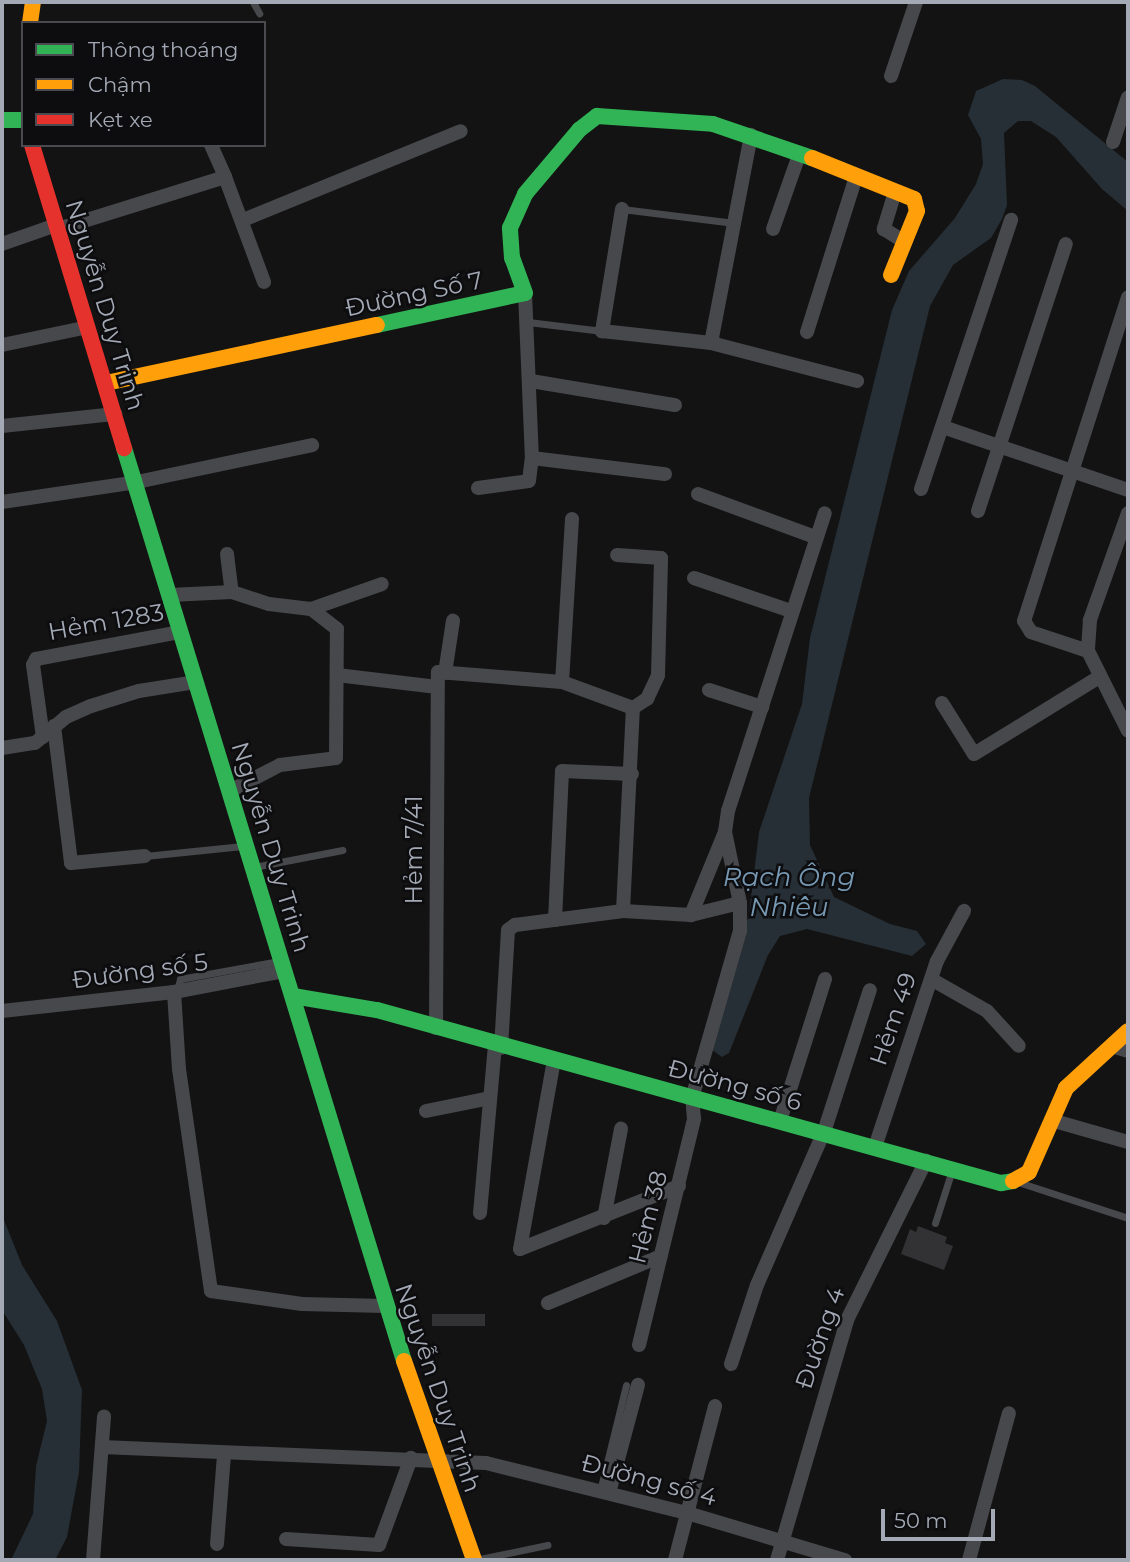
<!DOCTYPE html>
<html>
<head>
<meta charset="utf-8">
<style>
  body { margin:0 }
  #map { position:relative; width:1130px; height:1562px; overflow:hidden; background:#131313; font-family:Montserrat,sans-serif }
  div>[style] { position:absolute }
  .water>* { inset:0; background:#262f35 }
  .building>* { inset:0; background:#323234; transform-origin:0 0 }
  .lane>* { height:7px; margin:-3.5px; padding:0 3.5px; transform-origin:3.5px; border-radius:3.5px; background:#47484c }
  .street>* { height:14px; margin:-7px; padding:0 7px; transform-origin:7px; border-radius:7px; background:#47484c }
  .fast>* { height:16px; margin:-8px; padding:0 8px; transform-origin:8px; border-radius:8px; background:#30b455 }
  .slow>* { height:16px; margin:-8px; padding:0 8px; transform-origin:8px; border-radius:8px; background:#ff9f0a }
  .jam>* { height:16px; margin:-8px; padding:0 8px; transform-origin:8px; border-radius:8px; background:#e5322d }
  span { translate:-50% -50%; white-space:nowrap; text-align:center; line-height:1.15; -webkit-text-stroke:5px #0d0d0f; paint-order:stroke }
  .street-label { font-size:24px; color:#a3a9b5 }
  .water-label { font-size:26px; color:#7799b3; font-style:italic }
  .frame { position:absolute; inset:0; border:4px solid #a3a9b5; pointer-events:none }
  .legend { position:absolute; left:21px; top:21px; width:245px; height:126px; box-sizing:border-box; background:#0d0d0f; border:2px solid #494b51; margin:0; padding:9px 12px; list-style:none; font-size:21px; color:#a3a9b5 }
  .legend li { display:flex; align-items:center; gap:14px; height:35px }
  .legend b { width:35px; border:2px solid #494b51 }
  .scale { position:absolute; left:881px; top:1509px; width:114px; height:32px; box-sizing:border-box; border:4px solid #a3a9b5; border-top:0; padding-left:9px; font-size:21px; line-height:24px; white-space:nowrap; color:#a3a9b5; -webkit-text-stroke:5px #0d0d0f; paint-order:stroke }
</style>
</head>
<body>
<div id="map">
  <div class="water">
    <i style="clip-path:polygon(1003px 79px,1022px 80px,1035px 86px,1128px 162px,1128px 211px,1102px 189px,1056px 137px,1031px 121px,1018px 121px,1004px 133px,1007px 205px,1002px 219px,991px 238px,953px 265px,930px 306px,809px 798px,810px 845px,834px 897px,890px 924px,917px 931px,926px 944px,912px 956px,807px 929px,780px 936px,768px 955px,729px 1053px,722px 1057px,711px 1049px,749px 914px,759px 832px,802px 704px,810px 638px,892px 310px,909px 271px,955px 218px,976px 184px,983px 164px,981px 139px,968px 115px,976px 91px)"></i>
    <i style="clip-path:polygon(2px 1215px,22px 1265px,57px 1321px,82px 1390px,79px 1472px,67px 1537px,55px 1560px,11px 1560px,33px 1514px,36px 1466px,47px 1421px,42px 1389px,24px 1345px,2px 1310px)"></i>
  </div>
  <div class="building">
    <i style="clip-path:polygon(918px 1226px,947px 1237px,945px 1243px,953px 1246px,944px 1270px,901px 1254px,910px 1229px,916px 1232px)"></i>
    <i style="left:485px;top:1314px;width:12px;height:53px;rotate:90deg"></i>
  </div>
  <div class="lane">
    <i style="left:253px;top:2px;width:13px;rotate:61deg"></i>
    <i style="left:622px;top:209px;width:113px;rotate:7.1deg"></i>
    <i style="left:528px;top:322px;width:75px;rotate:6.9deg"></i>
    <i style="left:145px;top:856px;width:98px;rotate:-5.9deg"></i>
    <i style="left:254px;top:867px;width:90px;rotate:-10.9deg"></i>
    <i style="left:177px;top:991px;width:12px;rotate:-76deg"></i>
    <i style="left:180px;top:979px;width:101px;rotate:-10.3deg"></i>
    <i style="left:1021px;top:1183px;width:113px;rotate:18.1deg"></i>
    <i style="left:935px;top:1223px;width:56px;rotate:-72.2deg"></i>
    <i style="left:600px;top:1491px;width:109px;rotate:-76.2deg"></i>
    <i style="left:475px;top:1560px;width:74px;rotate:-11.8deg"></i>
  </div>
  <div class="street">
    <i style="left:891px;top:76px;width:78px;rotate:-71.3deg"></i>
    <i style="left:1113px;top:142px;width:47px;rotate:-71.6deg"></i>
    <i style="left:211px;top:145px;width:35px;rotate:66deg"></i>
    <i style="left:895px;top:192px;width:39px;rotate:107deg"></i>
    <i style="left:884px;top:229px;width:25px;rotate:32deg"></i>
    <i style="left:622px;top:209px;width:124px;rotate:99.3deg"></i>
    <i style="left:602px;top:331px;width:110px;rotate:6.3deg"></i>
    <i style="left:711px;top:343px;width:151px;rotate:14.6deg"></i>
    <i style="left:243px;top:220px;width:235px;rotate:-22.2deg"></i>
    <i style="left:58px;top:229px;width:175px;rotate:-17.3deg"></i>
    <i style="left:225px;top:177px;width:112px;rotate:69.6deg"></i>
    <i style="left:773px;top:229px;width:78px;rotate:-70.6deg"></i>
    <i style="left:2px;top:244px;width:57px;rotate:-19.4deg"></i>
    <i style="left:525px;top:293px;width:165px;rotate:87.6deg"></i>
    <i style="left:807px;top:332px;width:163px;rotate:-72.5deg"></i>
    <i style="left:711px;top:343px;width:212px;rotate:-79.1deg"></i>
    <i style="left:2px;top:345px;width:88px;rotate:-11.8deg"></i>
    <i style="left:531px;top:381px;width:146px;rotate:9.5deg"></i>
    <i style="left:2px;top:426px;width:114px;rotate:-6.1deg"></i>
    <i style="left:943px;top:427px;width:195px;rotate:18.8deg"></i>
    <i style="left:478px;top:488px;width:51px;rotate:-7.8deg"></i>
    <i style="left:529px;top:481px;width:23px;rotate:-83deg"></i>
    <i style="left:532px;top:458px;width:134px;rotate:6.9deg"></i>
    <i style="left:921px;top:489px;width:284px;rotate:-71.5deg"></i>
    <i style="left:698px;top:494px;width:125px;rotate:20.2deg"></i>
    <i style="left:2px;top:502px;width:136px;rotate:-8.4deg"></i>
    <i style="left:137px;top:482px;width:179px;rotate:-11.9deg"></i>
    <i style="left:978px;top:511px;width:281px;rotate:-71.8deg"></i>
    <i style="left:1128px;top:513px;width:114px;rotate:109.6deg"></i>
    <i style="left:1090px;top:620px;width:31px;rotate:94deg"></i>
    <i style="left:1088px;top:651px;width:89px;rotate:63.4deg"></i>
    <i style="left:572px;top:519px;width:163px;rotate:93.5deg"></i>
    <i style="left:562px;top:682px;width:76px;rotate:20.1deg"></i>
    <i style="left:227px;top:554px;width:38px;rotate:83deg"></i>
    <i style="left:694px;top:578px;width:102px;rotate:18.8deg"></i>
    <i style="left:170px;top:595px;width:62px;rotate:-2.8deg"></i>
    <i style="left:232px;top:592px;width:39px;rotate:18deg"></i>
    <i style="left:269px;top:604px;width:42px;rotate:6.8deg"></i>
    <i style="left:311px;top:609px;width:75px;rotate:-19.4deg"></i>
    <i style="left:1088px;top:651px;width:60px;rotate:-161.6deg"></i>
    <i style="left:1031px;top:632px;width:13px;rotate:-122deg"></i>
    <i style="left:1024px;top:621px;width:340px;rotate:-72.2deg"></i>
    <i style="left:445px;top:673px;width:53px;rotate:-81.3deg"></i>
    <i style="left:337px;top:675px;width:101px;rotate:6.8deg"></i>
    <i style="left:709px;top:690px;width:56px;rotate:17.8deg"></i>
    <i style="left:942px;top:703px;width:60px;rotate:57.9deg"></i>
    <i style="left:974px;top:754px;width:147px;rotate:-31.6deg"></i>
    <i style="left:54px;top:726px;width:138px;rotate:82.9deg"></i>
    <i style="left:71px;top:863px;width:74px;rotate:-5.4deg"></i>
    <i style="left:43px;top:737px;width:73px;rotate:-97.9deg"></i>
    <i style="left:33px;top:665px;width:7px;rotate:-63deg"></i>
    <i style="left:36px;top:659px;width:147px;rotate:-10.6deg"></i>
    <i style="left:2px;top:748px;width:33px;rotate:-9deg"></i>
    <i style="left:35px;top:743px;width:40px;rotate:-40deg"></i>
    <i style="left:66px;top:717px;width:27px;rotate:-24deg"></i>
    <i style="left:91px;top:706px;width:50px;rotate:-17.4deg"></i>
    <i style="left:139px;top:691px;width:58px;rotate:-9deg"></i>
    <i style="left:230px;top:791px;width:56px;rotate:-27.5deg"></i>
    <i style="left:280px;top:765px;width:56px;rotate:-7.1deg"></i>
    <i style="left:336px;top:758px;width:129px;rotate:-89.6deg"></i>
    <i style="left:337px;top:629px;width:33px;rotate:-142deg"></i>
    <i style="left:725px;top:832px;width:90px;rotate:112.3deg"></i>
    <i style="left:691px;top:915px;width:50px;rotate:-13.8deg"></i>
    <i style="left:623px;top:911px;width:68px;rotate:3.4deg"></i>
    <i style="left:555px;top:920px;width:149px;rotate:-87.3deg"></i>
    <i style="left:562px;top:771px;width:70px;rotate:2.5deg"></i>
    <i style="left:931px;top:979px;width:64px;rotate:29.7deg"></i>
    <i style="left:987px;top:1011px;width:47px;rotate:47.6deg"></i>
    <i style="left:174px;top:992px;width:77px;rotate:86.3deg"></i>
    <i style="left:179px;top:1069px;width:224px;rotate:81.8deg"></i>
    <i style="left:211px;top:1291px;width:92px;rotate:8.1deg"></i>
    <i style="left:302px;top:1304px;width:83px;rotate:1.4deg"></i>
    <i style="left:2px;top:1011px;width:173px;rotate:-6.3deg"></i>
    <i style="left:174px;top:992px;width:112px;rotate:-10.8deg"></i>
    <i style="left:436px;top:1028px;width:356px;rotate:-89.7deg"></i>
    <i style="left:438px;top:672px;width:124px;rotate:4.6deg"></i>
    <i style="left:1111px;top:1046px;width:18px;rotate:16deg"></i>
    <i style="left:501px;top:1048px;width:118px;rotate:-86.6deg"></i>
    <i style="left:508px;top:930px;width:9px;rotate:-36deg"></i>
    <i style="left:515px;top:925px;width:109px;rotate:-7.4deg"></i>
    <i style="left:623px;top:911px;width:203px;rotate:-87.2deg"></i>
    <i style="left:633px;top:708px;width:17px;rotate:-33deg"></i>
    <i style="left:647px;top:699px;width:26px;rotate:-65deg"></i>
    <i style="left:658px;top:675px;width:117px;rotate:-88.5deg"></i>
    <i style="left:661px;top:558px;width:44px;rotate:-176.1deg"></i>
    <i style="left:554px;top:1060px;width:192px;rotate:100.2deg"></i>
    <i style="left:520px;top:1249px;width:171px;rotate:-21.6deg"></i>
    <i style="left:426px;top:1111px;width:65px;rotate:-11.5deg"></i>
    <i style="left:1051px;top:1120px;width:80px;rotate:15.9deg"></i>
    <i style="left:780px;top:1121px;width:149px;rotate:-72.4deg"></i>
    <i style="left:875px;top:1147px;width:196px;rotate:-71.6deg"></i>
    <i style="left:937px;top:961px;width:57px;rotate:-61.6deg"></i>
    <i style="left:480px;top:1213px;width:168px;rotate:-84.9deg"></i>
    <i style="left:604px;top:1218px;width:91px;rotate:-79.2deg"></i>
    <i style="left:548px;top:1303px;width:122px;rotate:-22.6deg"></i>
    <i style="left:639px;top:1345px;width:233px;rotate:-76.3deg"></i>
    <i style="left:694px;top:1119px;width:21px;rotate:-95deg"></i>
    <i style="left:692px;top:1098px;width:174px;rotate:-74deg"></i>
    <i style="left:740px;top:931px;width:28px;rotate:-90deg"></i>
    <i style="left:740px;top:903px;width:73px;rotate:-101.9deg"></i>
    <i style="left:725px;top:832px;width:21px;rotate:-82deg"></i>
    <i style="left:728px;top:811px;width:313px;rotate:-72deg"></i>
    <i style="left:731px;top:1364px;width:83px;rotate:-71.8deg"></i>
    <i style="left:757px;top:1285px;width:167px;rotate:-66.4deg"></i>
    <i style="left:824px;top:1132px;width:149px;rotate:-72.1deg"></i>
    <i style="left:102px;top:1447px;width:384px;rotate:2.4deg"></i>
    <i style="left:486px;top:1463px;width:207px;rotate:14deg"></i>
    <i style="left:687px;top:1513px;width:165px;rotate:16.6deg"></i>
    <i style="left:609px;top:1493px;width:112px;rotate:-75deg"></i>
    <i style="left:286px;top:1539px;width:93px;rotate:3.7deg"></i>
    <i style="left:379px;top:1545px;width:93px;rotate:-69.8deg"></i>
    <i style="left:217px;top:1544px;width:89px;rotate:-85.5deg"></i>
    <i style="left:93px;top:1560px;width:144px;rotate:-85.6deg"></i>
    <i style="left:675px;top:1560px;width:159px;rotate:-75.4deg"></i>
    <i style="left:777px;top:1560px;width:250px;rotate:-73.7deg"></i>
    <i style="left:847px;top:1320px;width:178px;rotate:-63.6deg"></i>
    <i style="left:969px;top:1560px;width:152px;rotate:-74.8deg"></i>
  </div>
  <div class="fast">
    <i style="left:2px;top:120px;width:21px"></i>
    <i style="left:377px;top:325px;width:151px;rotate:-12.2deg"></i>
    <i style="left:525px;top:293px;width:37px;rotate:-110deg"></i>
    <i style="left:512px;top:258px;width:30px;rotate:-94deg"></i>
    <i style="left:510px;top:228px;width:37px;rotate:-66deg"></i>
    <i style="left:525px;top:194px;width:84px;rotate:-49.8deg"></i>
    <i style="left:579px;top:130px;width:23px;rotate:-38deg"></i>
    <i style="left:597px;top:116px;width:116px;rotate:3.9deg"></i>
    <i style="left:713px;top:124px;width:105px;rotate:19deg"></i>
    <i style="left:124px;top:448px;width:955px;rotate:72.95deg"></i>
    <i style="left:293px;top:996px;width:85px;rotate:9.5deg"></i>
    <i style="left:377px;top:1010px;width:648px;rotate:15.5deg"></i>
    <i style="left:1001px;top:1183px;width:12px;rotate:-9deg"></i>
  </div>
  <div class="slow">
    <i style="left:30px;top:23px;width:21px;rotate:-82deg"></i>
    <i style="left:812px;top:158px;width:110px;rotate:21.9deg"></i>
    <i style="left:914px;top:199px;width:12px;rotate:76deg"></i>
    <i style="left:917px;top:211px;width:69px;rotate:112.1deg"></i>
    <i style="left:106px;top:383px;width:277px;rotate:-12.1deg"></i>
    <i style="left:1013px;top:1181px;width:18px;rotate:-29deg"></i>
    <i style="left:1029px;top:1172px;width:92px;rotate:-66.2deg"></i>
    <i style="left:1066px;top:1088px;width:84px;rotate:-42.6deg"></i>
    <i style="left:404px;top:1361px;width:211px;rotate:70.6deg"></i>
  </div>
  <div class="jam">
    <i style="left:32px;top:145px;width:317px;rotate:73.1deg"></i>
  </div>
  <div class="street-label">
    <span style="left:414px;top:294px;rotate:-12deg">Đường Số 7</span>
    <span style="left:105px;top:305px;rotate:73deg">Nguyễn Duy Trinh</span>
    <span style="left:106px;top:622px;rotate:-10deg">Hẻm 1283</span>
    <span style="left:271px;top:847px;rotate:73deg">Nguyễn Duy Trinh</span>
    <span style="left:414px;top:850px;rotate:-90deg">Hẻm 7/41</span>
    <span style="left:140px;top:971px;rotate:-8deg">Đường số 5</span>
    <span style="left:893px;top:1019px;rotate:-71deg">Hẻm 49</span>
    <span style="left:735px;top:1085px;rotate:15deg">Đường số 6</span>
    <span style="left:648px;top:1217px;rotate:-76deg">Hẻm 38</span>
    <span style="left:820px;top:1338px;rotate:-71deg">Đường 4</span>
    <span style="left:438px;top:1388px;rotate:71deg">Nguyễn Duy Trinh</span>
    <span style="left:649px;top:1480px;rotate:15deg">Đường số 4</span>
  </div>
  <div class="water-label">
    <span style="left:789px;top:893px">Rạch Ông<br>Nhiêu</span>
  </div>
  <div class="frame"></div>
  <ul class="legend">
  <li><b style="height:9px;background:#30b455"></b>Thông thoáng</li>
  <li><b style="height:9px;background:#ff9f0a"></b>Chậm</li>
  <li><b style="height:9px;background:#e5322d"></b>Kẹt xe</li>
  </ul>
  <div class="scale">50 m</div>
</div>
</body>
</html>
